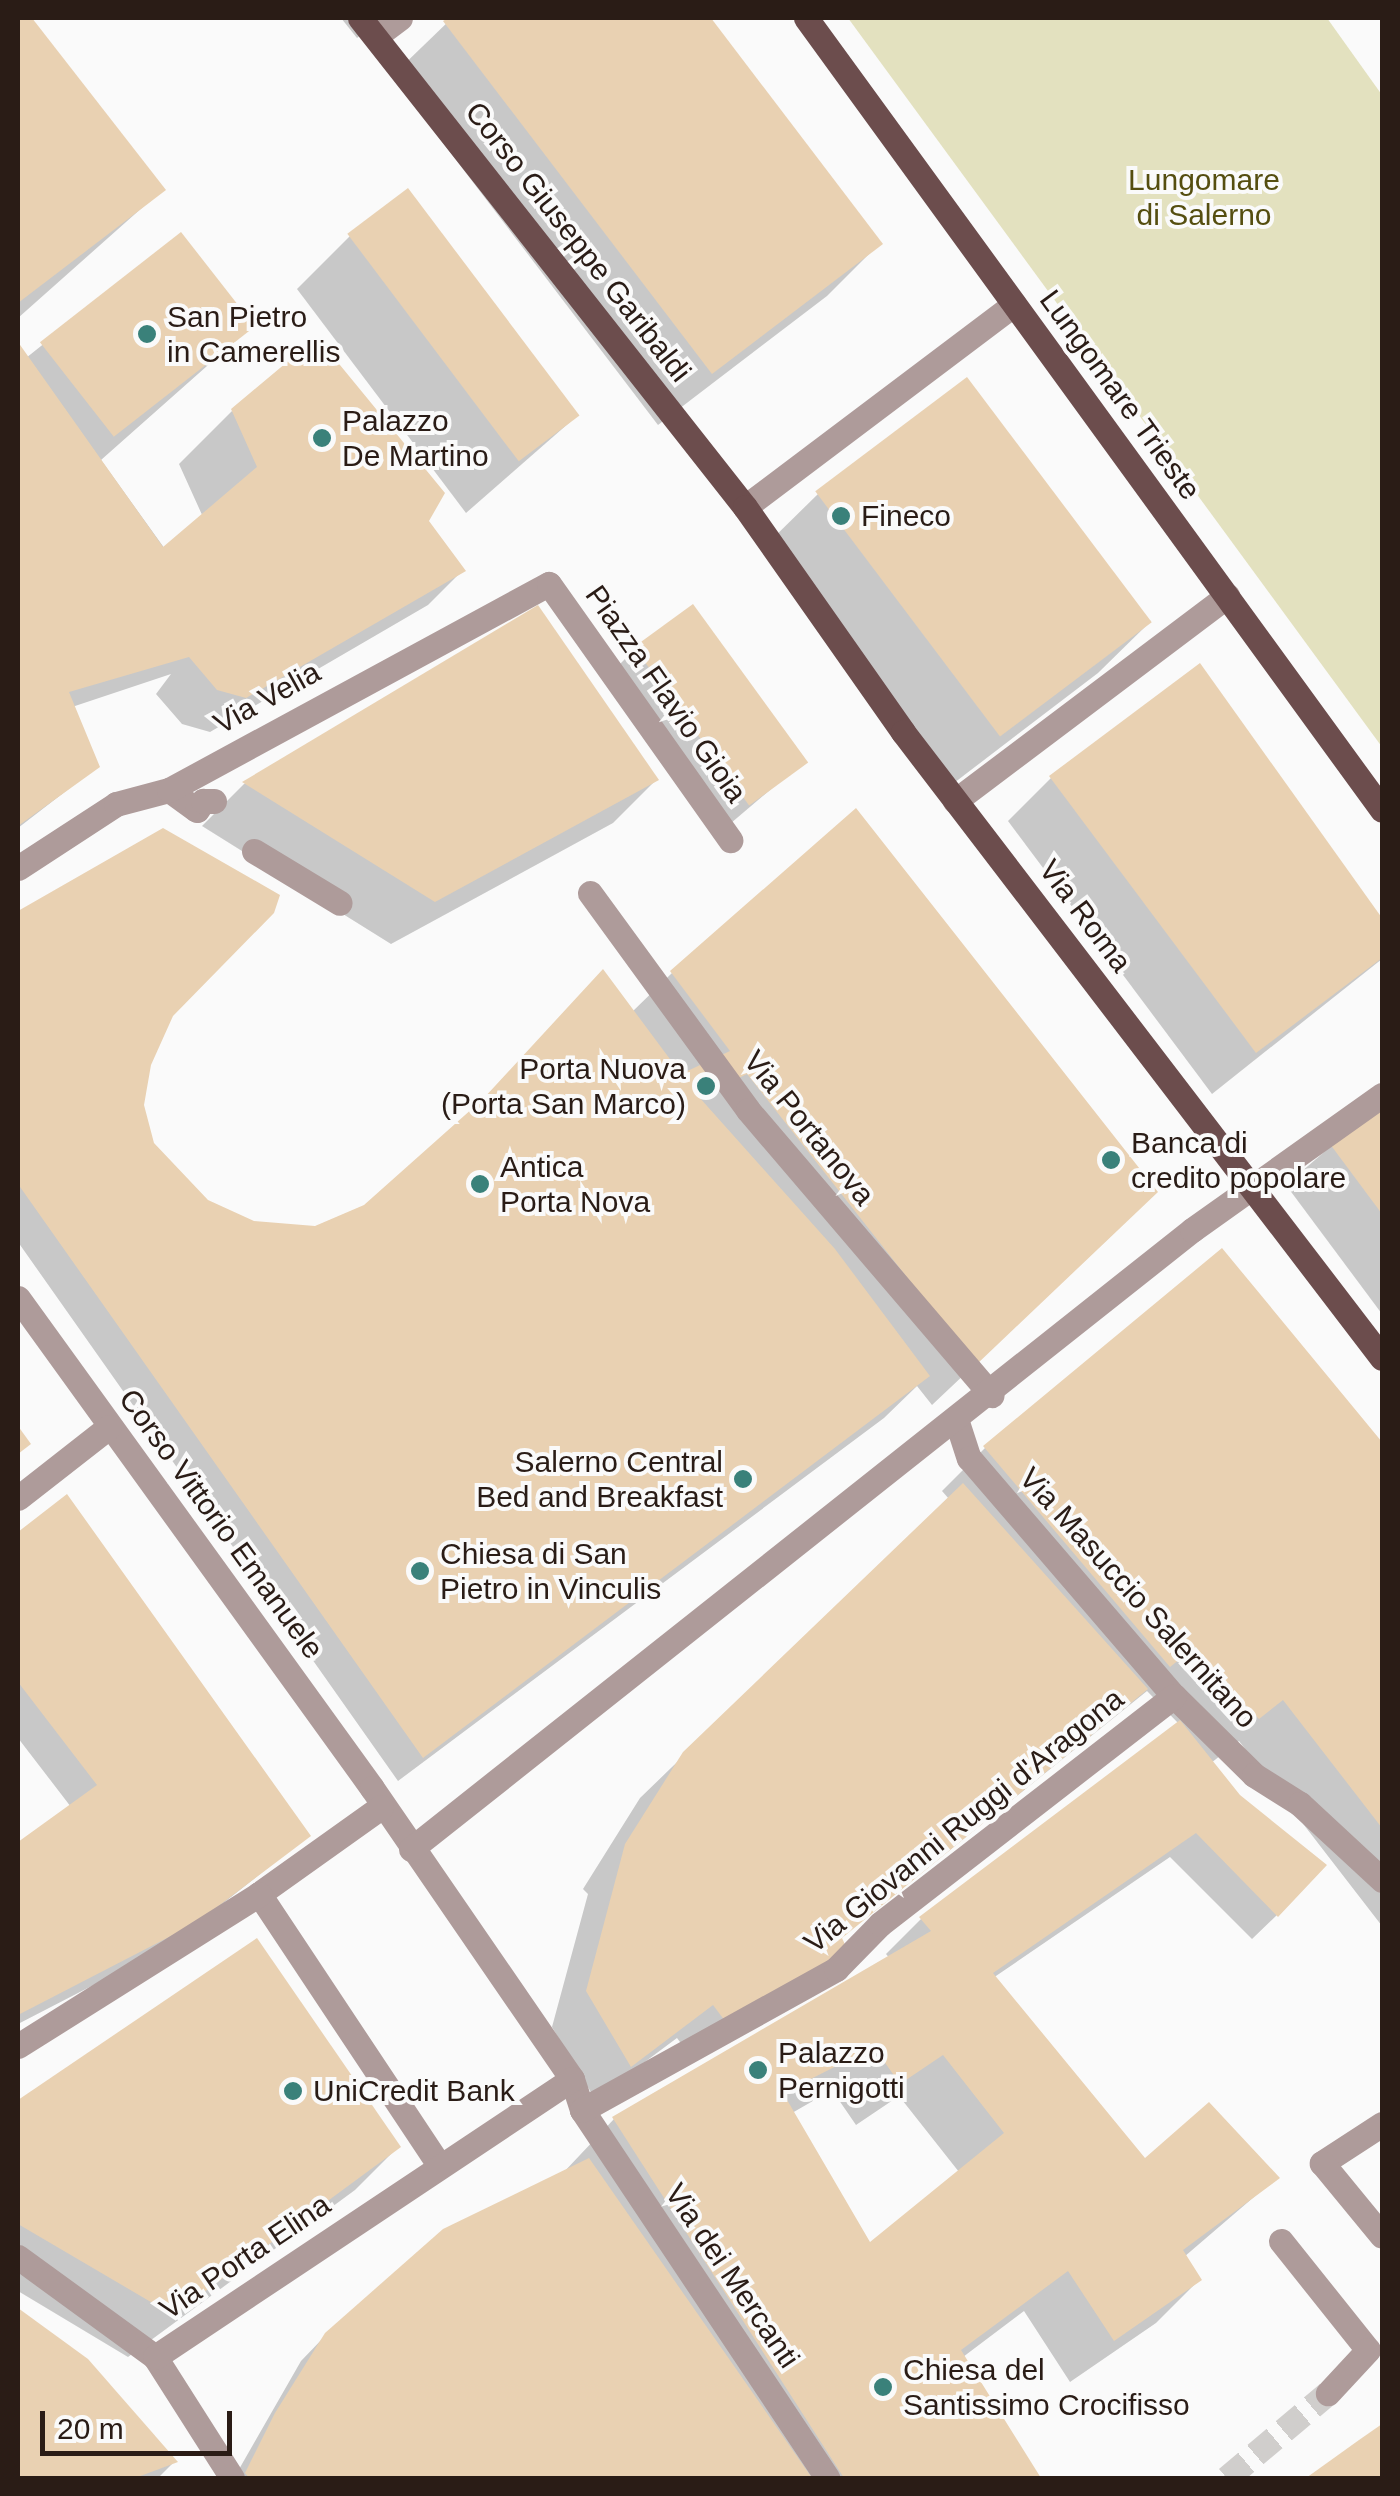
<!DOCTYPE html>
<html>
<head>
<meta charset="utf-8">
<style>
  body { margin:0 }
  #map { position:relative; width:1400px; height:2496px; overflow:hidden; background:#fafafa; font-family:Arial,sans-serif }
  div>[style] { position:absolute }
  .green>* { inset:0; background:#e3e1bf }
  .shadow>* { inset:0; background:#0003 }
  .building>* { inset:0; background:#e9d1b2; transform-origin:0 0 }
  .street-tunnel>* { height:25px; margin-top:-12.5px; transform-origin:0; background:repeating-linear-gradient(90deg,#d0cecc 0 25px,transparent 0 37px) }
  .lane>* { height:25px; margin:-12.5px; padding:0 12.5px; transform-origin:12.5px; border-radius:12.5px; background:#ae9b9a }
  .street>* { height:25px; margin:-12.5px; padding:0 12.5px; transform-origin:12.5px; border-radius:12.5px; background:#ae9b9a }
  .primary>* { height:25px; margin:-12.5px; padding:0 12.5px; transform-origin:12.5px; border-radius:12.5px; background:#6c4d4d }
  .dots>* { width:28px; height:28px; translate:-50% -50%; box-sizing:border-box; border:5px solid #fafafa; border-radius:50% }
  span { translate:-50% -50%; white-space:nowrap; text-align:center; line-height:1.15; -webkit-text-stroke:8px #fafafa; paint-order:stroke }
  .park-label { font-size:30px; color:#554e10 }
  .street-label { font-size:30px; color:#2a1c16 }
  .poi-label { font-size:30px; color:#2a1c16 }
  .left { translate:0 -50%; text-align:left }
  .right { translate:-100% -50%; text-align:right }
  .frame { position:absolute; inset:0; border:20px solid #2a1c16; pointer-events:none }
  .scale { position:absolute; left:40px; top:2411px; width:192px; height:45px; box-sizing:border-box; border:5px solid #2a1c16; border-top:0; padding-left:12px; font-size:30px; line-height:35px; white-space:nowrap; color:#2a1c16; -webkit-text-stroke:8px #fafafa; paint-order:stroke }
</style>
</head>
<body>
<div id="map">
  <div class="green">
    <i style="clip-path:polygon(848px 18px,1327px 18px,1382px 95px,1382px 747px)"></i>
  </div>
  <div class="shadow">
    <i style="clip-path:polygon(18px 18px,29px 18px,162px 190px,18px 318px)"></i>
    <i style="clip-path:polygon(341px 18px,384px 18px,357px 38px)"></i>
    <i style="clip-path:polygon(452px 18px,708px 18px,880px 243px,827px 296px,658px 425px,392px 76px)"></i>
    <i style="clip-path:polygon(180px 235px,251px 327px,101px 460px,165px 549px,203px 517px,179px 464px,232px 411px,426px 521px,463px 570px,428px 605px,210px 732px,182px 724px,156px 694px,171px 674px,72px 707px,97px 767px,18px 828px,18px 346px,26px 358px)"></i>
    <i style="clip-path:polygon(350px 236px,578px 415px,466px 513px,297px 289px)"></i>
    <i style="clip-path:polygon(818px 494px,1151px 621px,1098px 673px,950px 786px,765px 546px)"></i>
    <i style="clip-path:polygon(538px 609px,656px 780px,613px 823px,391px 944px,202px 826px,244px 784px)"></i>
    <i style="clip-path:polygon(636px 648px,803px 762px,724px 829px,611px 673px)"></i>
    <i style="clip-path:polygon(1199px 667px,1382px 922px,1382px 959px,1212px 1094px,1008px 821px,1051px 778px)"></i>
    <i style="clip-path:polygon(163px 831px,171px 1014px,149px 1064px,141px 1106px,152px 1144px,206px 1202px,253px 1224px,315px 1228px,365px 1207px,465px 1119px,603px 972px,632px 1012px,672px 973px,1112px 1235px,932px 1405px,917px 1386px,884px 1418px,398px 1781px,18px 1242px,18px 914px)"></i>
    <i style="clip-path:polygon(1382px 1102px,1382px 1314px,1286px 1185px)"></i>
    <i style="clip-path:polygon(evenodd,1221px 1251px,1382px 1446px,1382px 1926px,1239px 1741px,1211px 1763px,1277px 1915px,1252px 1939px,1170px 1857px,993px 1978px,1144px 2162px,1276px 2178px,1184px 2257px,1199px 2280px,1156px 2323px,1070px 2382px,1024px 2311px,963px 2357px,1038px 2478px,234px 2478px,301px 2361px,326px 2335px,562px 2174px,614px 2119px,892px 1961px,886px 1954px,921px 1919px,1179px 1724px,1147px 1691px,692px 2058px,677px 2038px,595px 2099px,552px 2027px,588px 1894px,583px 1889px,640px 1798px,949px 1499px,942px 1491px,985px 1448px,1221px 1251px,832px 2090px,856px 2125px,899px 2096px,959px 2172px,870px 2246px,792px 2113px,832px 2090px)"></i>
    <i style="clip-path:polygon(67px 1497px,308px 1836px,169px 1946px,18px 2024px,18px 1845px,71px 1807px,18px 1738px,18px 1535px)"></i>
    <i style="clip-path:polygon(256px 1942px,398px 2147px,355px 2190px,128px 2357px,18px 2291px,18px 2104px)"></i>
    <i style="clip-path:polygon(18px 2311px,86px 2361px,174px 2462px,158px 2478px,18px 2478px)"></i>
    <i style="clip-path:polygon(1382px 2427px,1382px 2478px,1311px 2478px,1361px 2441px)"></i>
  </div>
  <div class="building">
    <i style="clip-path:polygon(18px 18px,32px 18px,166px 190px,18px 303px)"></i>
    <i style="clip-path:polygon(448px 18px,711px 18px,883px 244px,712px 374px,443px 21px)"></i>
    <i style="left:408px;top:188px;width:285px;height:76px;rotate:53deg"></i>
    <i style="left:181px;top:232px;width:120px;height:179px;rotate:52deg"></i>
    <i style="clip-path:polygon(317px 337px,445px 493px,429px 521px,466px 571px,246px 698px,217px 690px,189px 657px,69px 692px,100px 767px,18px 826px,18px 342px,163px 547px,257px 467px,231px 409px)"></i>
    <i style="left:967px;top:377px;width:307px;height:190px;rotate:53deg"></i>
    <i style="left:693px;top:604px;width:196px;height:73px;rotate:54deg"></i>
    <i style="clip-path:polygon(538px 605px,659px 780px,435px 902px,242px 782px)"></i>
    <i style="clip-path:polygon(1200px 663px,1382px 918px,1382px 958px,1256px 1053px,1049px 776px)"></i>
    <i style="clip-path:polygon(856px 808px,1158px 1192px,976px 1365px,747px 1074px,699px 1097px,835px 1249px,930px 1376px,423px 1758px,18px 1184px,18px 911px,163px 828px,280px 895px,274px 913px,173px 1016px,151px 1065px,144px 1105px,154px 1143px,208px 1200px,254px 1221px,315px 1226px,364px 1205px,483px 1099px,603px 969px,681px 1074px,730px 1051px,670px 971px)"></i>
    <i style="clip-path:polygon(1382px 1099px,1382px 1214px,1327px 1140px)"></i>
    <i style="clip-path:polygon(1222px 1248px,1382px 1442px,1382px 1828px,1283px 1700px,1259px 1719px,1191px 1650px,1170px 1667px,983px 1446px)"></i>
    <i style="clip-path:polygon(18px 1426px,31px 1444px,18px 1454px)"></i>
    <i style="clip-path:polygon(963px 1483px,1148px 1689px,842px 1938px,847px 1949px,728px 2025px,713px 2005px,631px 2067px,586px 1991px,625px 1844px,683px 1752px)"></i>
    <i style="clip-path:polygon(67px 1494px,311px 1836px,196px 1923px,18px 2015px,18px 1842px,97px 1785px,18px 1682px,18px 1532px)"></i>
    <i style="clip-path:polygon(evenodd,1180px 1720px,1240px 1795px,1327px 1865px,1278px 1917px,1196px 1833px,993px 1973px,1145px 2158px,1209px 2102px,1280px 2178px,1183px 2250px,1202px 2280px,1114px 2341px,1068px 2271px,961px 2350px,1041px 2478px,844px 2478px,612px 2117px,931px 1931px,919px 1917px,1180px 1720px,874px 2047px,900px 2084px,943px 2055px,1004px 2133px,870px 2242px,783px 2093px,874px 2047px)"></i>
    <i style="clip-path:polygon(257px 1938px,401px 2147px,173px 2315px,18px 2224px,18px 2100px)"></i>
    <i style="clip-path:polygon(589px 2158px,812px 2478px,249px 2478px,245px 2473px,275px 2413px,325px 2333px,443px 2229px)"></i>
    <i style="clip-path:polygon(18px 2308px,88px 2359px,178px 2462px,135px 2478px,18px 2478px)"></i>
    <i style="clip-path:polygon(1382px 2424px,1382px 2478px,1306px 2478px,1359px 2440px)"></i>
  </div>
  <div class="street-tunnel">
    <i style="left:1227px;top:2478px;width:132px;rotate:-40.1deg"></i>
  </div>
  <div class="lane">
    <i style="left:376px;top:36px;width:30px;rotate:-37deg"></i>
    <i style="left:955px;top:801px;width:341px;rotate:-37deg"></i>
  </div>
  <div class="street">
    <i style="left:745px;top:507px;width:337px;rotate:-37deg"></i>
    <i style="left:169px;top:790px;width:34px;rotate:36deg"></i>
    <i style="left:197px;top:810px;width:11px;rotate:-56deg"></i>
    <i style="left:203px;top:801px;width:11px"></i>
    <i style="left:254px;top:851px;width:100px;rotate:31.2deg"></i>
    <i style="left:18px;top:868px;width:117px;rotate:-33.1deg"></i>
    <i style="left:116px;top:804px;width:55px;rotate:-14.8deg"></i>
    <i style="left:169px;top:790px;width:432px;rotate:-28.5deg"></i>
    <i style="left:549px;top:584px;width:314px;rotate:54.7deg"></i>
    <i style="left:590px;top:893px;width:268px;rotate:53.9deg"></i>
    <i style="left:748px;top:1110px;width:375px;rotate:49.5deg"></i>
    <i style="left:18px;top:1298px;width:604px;rotate:54.15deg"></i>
    <i style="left:372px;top:1788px;width:353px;rotate:55.5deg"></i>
    <i style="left:572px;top:2079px;width:33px;rotate:72deg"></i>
    <i style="left:582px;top:2110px;width:442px;rotate:56.3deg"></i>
    <i style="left:957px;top:1422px;width:38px;rotate:72deg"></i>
    <i style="left:969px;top:1458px;width:314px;rotate:49.3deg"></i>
    <i style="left:1174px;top:1696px;width:112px;rotate:44.6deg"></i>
    <i style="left:1254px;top:1775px;width:54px;rotate:32.2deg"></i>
    <i style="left:1300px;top:1804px;width:112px;rotate:42.8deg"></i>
    <i style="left:18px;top:1498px;width:115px;rotate:-38deg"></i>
    <i style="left:381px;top:1807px;width:150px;rotate:144.5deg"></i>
    <i style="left:259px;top:1894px;width:325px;rotate:56.4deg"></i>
    <i style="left:411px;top:1849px;width:997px;rotate:-38.4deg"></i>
    <i style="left:1192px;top:1230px;width:233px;rotate:-35.4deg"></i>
    <i style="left:18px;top:2046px;width:285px;rotate:-32.2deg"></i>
    <i style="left:582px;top:2110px;width:291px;rotate:-29deg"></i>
    <i style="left:836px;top:1969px;width:63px;rotate:-45.6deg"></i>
    <i style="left:880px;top:1924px;width:372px;rotate:-37.8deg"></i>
    <i style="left:1382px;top:2124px;width:72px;rotate:147deg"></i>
    <i style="left:1322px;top:2163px;width:94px;rotate:50.6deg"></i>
    <i style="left:1281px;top:2241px;width:139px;rotate:51.4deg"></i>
    <i style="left:1368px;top:2350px;width:59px;rotate:132.9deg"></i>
    <i style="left:18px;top:2257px;width:170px;rotate:36.1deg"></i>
    <i style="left:155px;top:2357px;width:143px;rotate:57.5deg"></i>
    <i style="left:155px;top:2357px;width:501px;rotate:-33.69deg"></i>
  </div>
  <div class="primary">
    <i style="left:360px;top:18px;width:622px;rotate:51.79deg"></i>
    <i style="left:745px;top:507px;width:275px;rotate:54.9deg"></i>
    <i style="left:903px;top:732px;width:788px;rotate:52.58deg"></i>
    <i style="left:806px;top:18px;width:979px;rotate:53.97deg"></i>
  </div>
  <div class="dots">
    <i style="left:147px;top:334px;background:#3a817a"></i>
    <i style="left:322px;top:438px;background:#3a817a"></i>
    <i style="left:841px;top:516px;background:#3a817a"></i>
    <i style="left:706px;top:1086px;background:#3a817a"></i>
    <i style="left:1111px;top:1160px;background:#3a817a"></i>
    <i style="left:480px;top:1184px;background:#3a817a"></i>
    <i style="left:743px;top:1479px;background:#3a817a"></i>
    <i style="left:420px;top:1571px;background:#3a817a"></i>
    <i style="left:758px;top:2070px;background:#3a817a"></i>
    <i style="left:293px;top:2091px;background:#3a817a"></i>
    <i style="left:883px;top:2387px;background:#3a817a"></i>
  </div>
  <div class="park-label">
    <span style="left:1204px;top:197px">Lungomare<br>di Salerno</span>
  </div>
  <div class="street-label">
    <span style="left:578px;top:242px;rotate:52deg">Corso Giuseppe Garibaldi</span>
    <span style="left:1120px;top:395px;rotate:54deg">Lungomare Trieste</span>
    <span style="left:666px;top:694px;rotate:55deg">Piazza Flavio Gioia</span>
    <span style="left:267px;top:698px;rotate:-29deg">Via Velia</span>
    <span style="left:1085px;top:916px;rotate:53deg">Via Roma</span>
    <span style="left:809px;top:1128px;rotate:51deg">Via Portanova</span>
    <span style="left:221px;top:1524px;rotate:54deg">Corso Vittorio Emanuele</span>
    <span style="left:1138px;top:1598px;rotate:48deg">Via Masuccio Salernitano</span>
    <span style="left:964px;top:1821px;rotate:-39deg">Via Giovanni Ruggi d'Aragona</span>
    <span style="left:245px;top:2257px;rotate:-34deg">Via Porta Elina</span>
    <span style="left:732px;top:2276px;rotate:56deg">Via dei Mercanti</span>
  </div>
  <div class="poi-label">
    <span class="left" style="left:167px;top:334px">San Pietro<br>in Camerellis</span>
    <span class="left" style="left:342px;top:438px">Palazzo<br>De Martino</span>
    <span class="left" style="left:861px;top:516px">Fineco</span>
    <span class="right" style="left:686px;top:1086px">Porta Nuova<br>(Porta San Marco)</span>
    <span class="left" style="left:1131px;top:1160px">Banca di<br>credito popolare</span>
    <span class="left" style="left:500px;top:1184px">Antica<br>Porta Nova</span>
    <span class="right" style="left:723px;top:1479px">Salerno Central<br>Bed and Breakfast</span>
    <span class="left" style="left:440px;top:1571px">Chiesa di San<br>Pietro in Vinculis</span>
    <span class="left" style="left:778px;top:2070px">Palazzo<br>Pernigotti</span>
    <span class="left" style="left:313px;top:2091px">UniCredit Bank</span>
    <span class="left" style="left:903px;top:2387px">Chiesa del<br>Santissimo Crocifisso</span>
  </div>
  <div class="frame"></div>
  <div class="scale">20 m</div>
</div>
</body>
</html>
